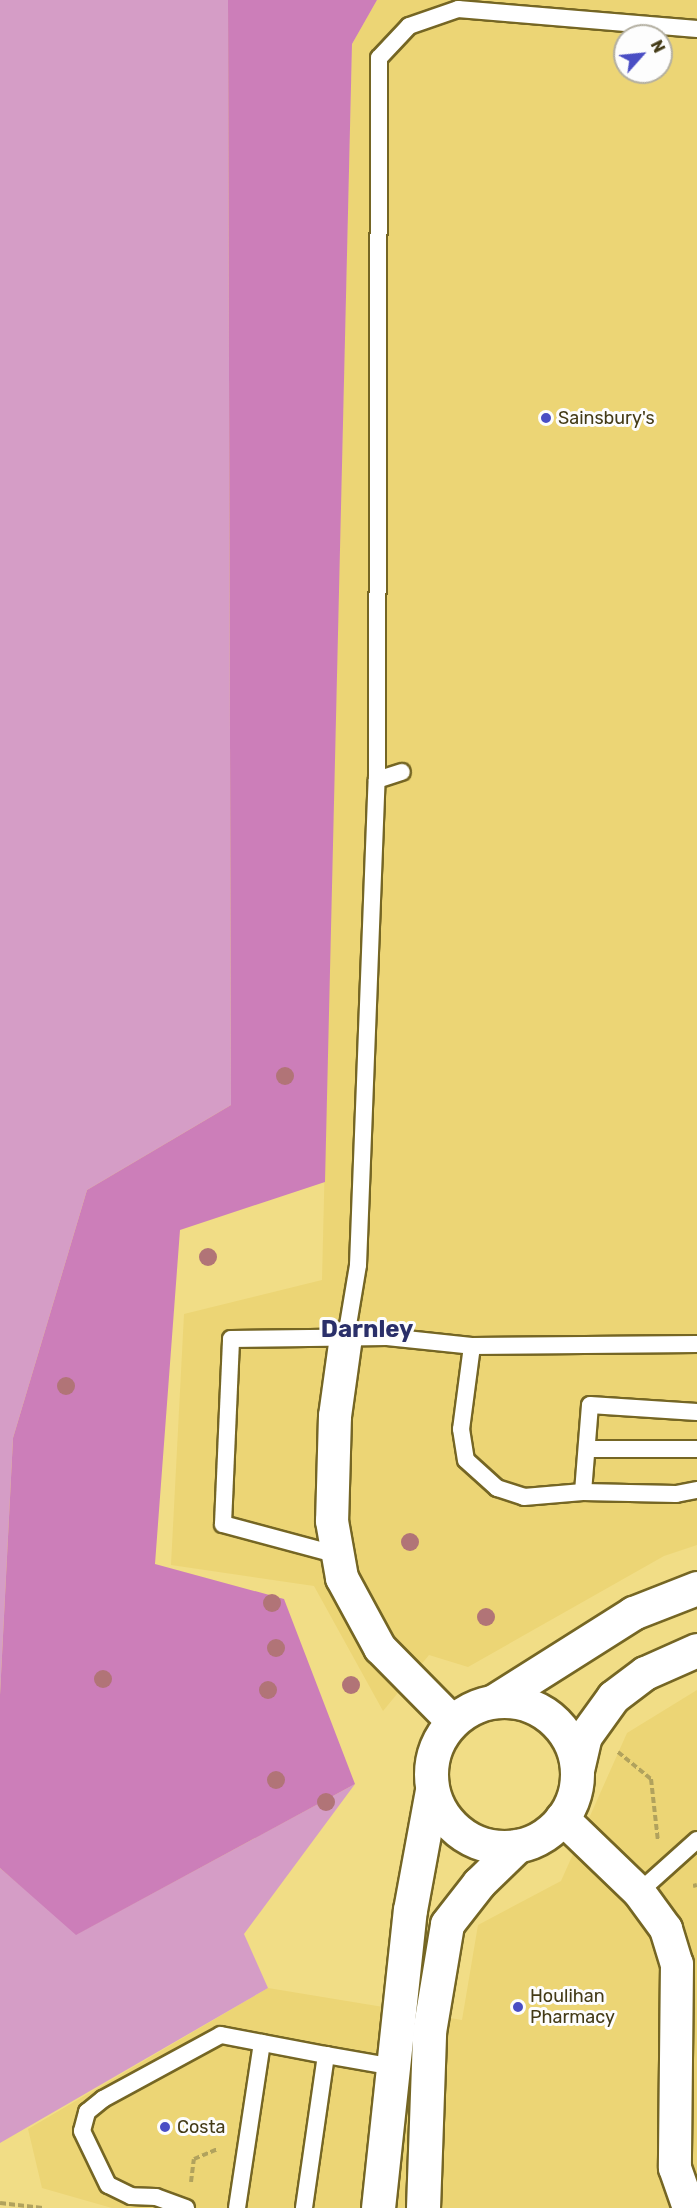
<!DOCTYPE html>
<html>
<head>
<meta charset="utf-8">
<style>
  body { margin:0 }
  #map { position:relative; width:697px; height:2208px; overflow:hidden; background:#f1dd86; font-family:Rubik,sans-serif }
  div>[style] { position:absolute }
  .built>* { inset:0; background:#ecd575 }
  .green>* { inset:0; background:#d59dc6 }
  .forest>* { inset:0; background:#cc7eb9 }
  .path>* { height:4px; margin-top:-2px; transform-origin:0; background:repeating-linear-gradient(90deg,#b1a25d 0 6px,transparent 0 9px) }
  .roads { filter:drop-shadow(2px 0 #756624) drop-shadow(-2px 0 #756624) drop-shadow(0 2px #756624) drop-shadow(0 -2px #756624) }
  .lane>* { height:16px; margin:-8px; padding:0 8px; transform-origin:8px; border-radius:8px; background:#fff }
  .street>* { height:32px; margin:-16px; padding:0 16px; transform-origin:16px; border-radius:16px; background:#fff }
  .secondary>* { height:33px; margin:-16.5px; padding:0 16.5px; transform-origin:16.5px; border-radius:16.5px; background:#fff }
  .secondary>.ring { margin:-16.5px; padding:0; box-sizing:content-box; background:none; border:33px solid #fff; border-radius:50% }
  .trees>* { width:18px; height:18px; margin:-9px; border-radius:50%; background:#b17477 }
  .dots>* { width:16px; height:16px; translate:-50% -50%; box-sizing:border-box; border:3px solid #fdfdfd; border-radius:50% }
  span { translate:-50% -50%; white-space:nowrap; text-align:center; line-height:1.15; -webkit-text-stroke:6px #fdfdfd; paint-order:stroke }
  .poi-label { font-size:18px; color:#443b17 }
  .left { translate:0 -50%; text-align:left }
  .district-label { font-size:24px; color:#2a2f69; font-weight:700 }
  .north { position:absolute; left:613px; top:24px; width:60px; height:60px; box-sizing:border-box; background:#fdfdfd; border:2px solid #b3afa1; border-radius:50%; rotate:63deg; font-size:16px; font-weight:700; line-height:24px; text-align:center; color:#443b17 }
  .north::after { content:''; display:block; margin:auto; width:21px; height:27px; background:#4a4ec4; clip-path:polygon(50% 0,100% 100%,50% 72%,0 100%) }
</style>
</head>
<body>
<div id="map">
  <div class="built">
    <i style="clip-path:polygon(evenodd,377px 0,697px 0,697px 1545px,664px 1556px,468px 1667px,429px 1655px,383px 1711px,314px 1586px,171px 1565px,184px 1314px,322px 1280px,352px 44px,377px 0,625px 36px,661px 36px,661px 72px,625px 72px,625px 36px)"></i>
    <i style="clip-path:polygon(697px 1690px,697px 2208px,112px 2208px,42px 2188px,28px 2129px,268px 1988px,462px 2020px,478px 1925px,561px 1881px,627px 1733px)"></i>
  </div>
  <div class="green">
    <i style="clip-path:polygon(0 0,228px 0,231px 1105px,87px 1190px,13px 1438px,0 1695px)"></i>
    <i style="clip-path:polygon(355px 1784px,244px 1934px,268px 1988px,0 2143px,0 1868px,77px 1934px)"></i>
  </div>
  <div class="forest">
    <i style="clip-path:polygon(228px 0,377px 0,352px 44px,325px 1182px,180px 1230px,155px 1564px,284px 1599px,355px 1784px,76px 1935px,0 1868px,0 1695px,13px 1438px,87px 1190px,231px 1105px)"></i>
  </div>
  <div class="path">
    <i style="left:618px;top:1752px;width:43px;rotate:39.3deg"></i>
    <i style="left:651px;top:1779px;width:62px;rotate:83.6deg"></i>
    <i style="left:693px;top:1886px;width:4px;rotate:-14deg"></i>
    <i style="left:191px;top:2182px;width:23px;rotate:-83deg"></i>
    <i style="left:194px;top:2159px;width:26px;rotate:-23deg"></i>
    <i style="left:0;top:2203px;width:43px;rotate:6.6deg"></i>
  </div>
  <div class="roads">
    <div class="lane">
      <i style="left:377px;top:780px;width:722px;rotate:-89.84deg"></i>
      <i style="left:379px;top:58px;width:44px;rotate:-46.8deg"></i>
      <i style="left:409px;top:26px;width:52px;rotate:-19.1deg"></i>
      <i style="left:458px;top:9px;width:240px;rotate:4.8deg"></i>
      <i style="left:346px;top:1337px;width:73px;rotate:-80.5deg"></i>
      <i style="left:358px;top:1265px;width:485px;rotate:-87.8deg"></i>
      <i style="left:377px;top:780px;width:26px;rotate:-18deg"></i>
      <i style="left:472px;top:1346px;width:84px;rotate:97.5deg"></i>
      <i style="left:461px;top:1429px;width:31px;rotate:81deg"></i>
      <i style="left:466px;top:1460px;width:42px;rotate:42.1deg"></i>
      <i style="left:497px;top:1488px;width:28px;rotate:18deg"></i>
      <i style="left:524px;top:1497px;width:59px;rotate:-4.8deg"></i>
      <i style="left:583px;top:1492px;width:93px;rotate:1.2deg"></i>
      <i style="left:676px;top:1494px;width:21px;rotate:-11deg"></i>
      <i style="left:590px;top:1449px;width:107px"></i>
      <i style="left:583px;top:1492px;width:87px;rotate:-85.4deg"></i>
      <i style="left:590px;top:1405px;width:107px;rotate:3.7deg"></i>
      <i style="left:338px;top:1555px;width:119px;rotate:-164.9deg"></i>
      <i style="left:223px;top:1524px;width:185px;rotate:-87.5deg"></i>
      <i style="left:231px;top:1339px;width:156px;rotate:-0.7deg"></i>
      <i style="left:387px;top:1337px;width:85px;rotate:6deg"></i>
      <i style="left:472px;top:1346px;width:225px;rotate:-0.5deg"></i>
      <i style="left:639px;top:1892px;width:78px;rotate:-41.9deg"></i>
      <i style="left:326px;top:2055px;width:75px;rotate:10deg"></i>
      <i style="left:186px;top:2208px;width:32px;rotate:-160deg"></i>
      <i style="left:156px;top:2197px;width:25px;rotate:-178deg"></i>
      <i style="left:131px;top:2196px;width:25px;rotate:-154deg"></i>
      <i style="left:108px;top:2185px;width:60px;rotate:-115.7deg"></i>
      <i style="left:82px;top:2131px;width:20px;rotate:-75deg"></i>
      <i style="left:87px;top:2112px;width:21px;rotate:-39deg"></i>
      <i style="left:103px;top:2099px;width:134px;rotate:-28.5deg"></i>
      <i style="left:221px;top:2035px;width:107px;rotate:10.8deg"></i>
      <i style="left:326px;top:2055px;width:155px;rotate:98.2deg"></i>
      <i style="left:237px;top:2208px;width:167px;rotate:-81.4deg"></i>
    </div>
    <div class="street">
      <i style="left:346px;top:1337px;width:80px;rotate:97.9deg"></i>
      <i style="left:335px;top:1416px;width:105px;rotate:91.6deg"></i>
      <i style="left:332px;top:1521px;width:58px;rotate:80deg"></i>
      <i style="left:342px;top:1578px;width:80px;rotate:61.5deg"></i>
      <i style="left:380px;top:1648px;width:103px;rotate:45.4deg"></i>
      <i style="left:562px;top:1818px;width:107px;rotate:43.9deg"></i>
      <i style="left:639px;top:1892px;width:46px;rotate:53.9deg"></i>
      <i style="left:666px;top:1929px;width:37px;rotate:73deg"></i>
      <i style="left:677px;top:1964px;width:204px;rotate:90.6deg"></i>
      <i style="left:675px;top:2168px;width:42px;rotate:70.7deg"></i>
    </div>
    <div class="secondary">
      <i style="left:494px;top:1701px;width:165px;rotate:-32.3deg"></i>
      <i style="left:633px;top:1613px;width:69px;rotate:-21.3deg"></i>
      <i class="ring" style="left:431px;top:1701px;width:113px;height:113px"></i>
      <i style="left:577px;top:1770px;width:35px;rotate:-77deg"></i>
      <i style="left:585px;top:1736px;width:48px;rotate:-54.3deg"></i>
      <i style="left:613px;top:1697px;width:40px;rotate:-37deg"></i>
      <i style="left:645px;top:1673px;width:57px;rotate:-23.9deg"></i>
      <i style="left:378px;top:2208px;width:300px;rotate:-83.9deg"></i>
      <i style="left:410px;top:1910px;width:122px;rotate:-79.6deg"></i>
      <i style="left:423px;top:2208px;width:176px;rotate:-88deg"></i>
      <i style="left:429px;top:2032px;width:109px;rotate:-80.5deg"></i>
      <i style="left:447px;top:1924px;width:52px;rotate:-52deg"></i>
      <i style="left:479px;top:1883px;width:53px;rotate:-44.2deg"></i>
    </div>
  </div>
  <div class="trees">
    <i style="left:285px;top:1076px"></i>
    <i style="left:208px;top:1257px"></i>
    <i style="left:66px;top:1386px"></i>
    <i style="left:410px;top:1542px"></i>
    <i style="left:272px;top:1603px"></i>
    <i style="left:486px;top:1617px"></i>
    <i style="left:276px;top:1648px"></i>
    <i style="left:103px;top:1679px"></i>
    <i style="left:351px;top:1685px"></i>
    <i style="left:268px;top:1690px"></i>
    <i style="left:276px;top:1780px"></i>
    <i style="left:326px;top:1802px"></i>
  </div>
  <div class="dots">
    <i style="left:546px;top:418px;background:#4a4ec4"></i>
    <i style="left:518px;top:2007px;background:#4a4ec4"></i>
    <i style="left:165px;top:2127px;background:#4a4ec4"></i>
  </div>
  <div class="poi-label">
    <span class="left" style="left:558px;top:418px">Sainsbury's</span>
    <span class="left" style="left:530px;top:2007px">Houlihan<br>Pharmacy</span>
    <span class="left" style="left:177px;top:2127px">Costa</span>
  </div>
  <div class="district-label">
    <span style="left:367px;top:1330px">Darnley</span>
  </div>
  <div class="north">N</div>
</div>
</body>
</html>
